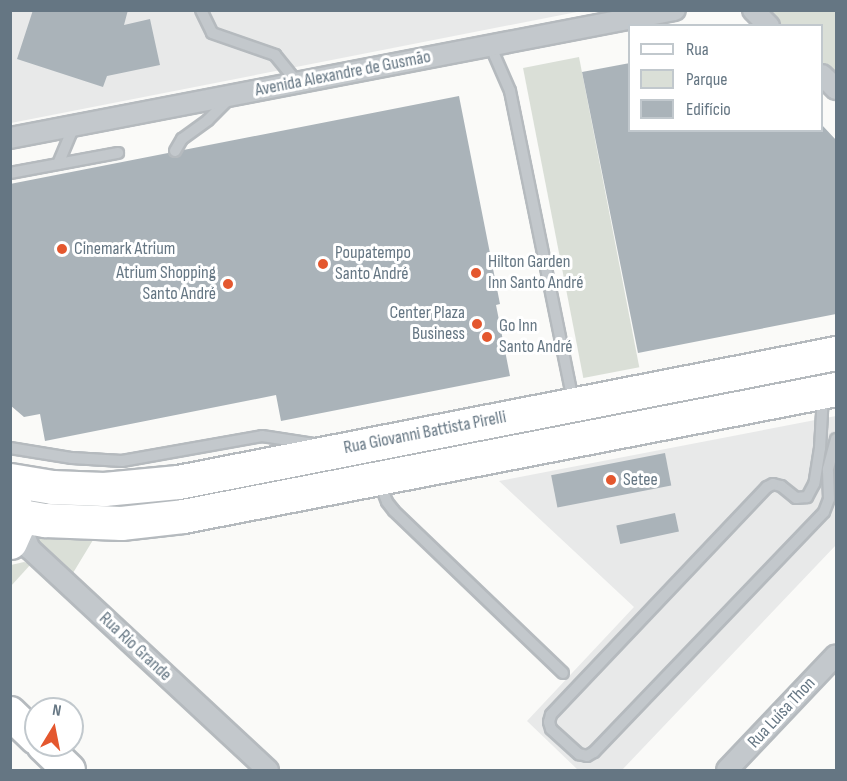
<!DOCTYPE html>
<html>
<head>
<meta charset="utf-8">
<style>
  body { margin:0 }
  #map { position:relative; width:847px; height:781px; overflow:hidden; background:#fafaf8; font-family:"Sofia Sans Condensed",sans-serif }
  div>[style] { position:absolute }
  .built>* { inset:0; background:#e8e9e9 }
  .green>* { inset:0; background:#dadfd7; transform-origin:0 0 }
  .building>* { inset:0; background:#aab3b9; transform-origin:0 0 }
  .roads { filter:drop-shadow(2px 0 #b5babe) drop-shadow(-2px 0 #b5babe) drop-shadow(0 2px #b5babe) drop-shadow(0 -2px #b5babe) }
  .lane>* { height:10px; margin:-5px; padding:0 5px; transform-origin:5px; border-radius:5px; background:#c3c8cc }
  .street>* { height:20px; margin:-10px; padding:0 10px; transform-origin:10px; border-radius:10px; background:#c3c8cc }
  .primary>* { height:32px; margin:-16px; padding:0 16px; transform-origin:16px; border-radius:16px; background:#fff }
  .highway>* { height:33px; margin:-16.5px; padding:0 16.5px; transform-origin:16.5px; border-radius:16.5px; background:#fff }
  .dots>* { width:16px; height:16px; translate:-50% -50%; box-sizing:border-box; border:3px solid #fff; border-radius:50% }
  span { translate:-50% -50%; white-space:nowrap; text-align:center; line-height:1.15; -webkit-text-stroke:6px #fff; paint-order:stroke }
  .street-label { font-size:18px; color:#657683 }
  .poi-label { font-size:18px; color:#657683 }
  .left { translate:0 -50%; text-align:left }
  .right { translate:-100% -50%; text-align:right }
  .frame { position:absolute; inset:0; border:12px solid #657683; pointer-events:none }
  .legend { position:absolute; left:628px; top:24px; width:195px; height:108px; box-sizing:border-box; background:#fff; border:2px solid #c1c8cd; margin:0; padding:8px 10px; list-style:none; font-size:18px; color:#657683 }
  .legend li { display:flex; align-items:center; gap:12px; height:30px }
  .legend b { width:30px; border:2px solid #c1c8cd }
  .north { position:absolute; left:24px; top:697px; width:60px; height:60px; box-sizing:border-box; background:#fff; border:2px solid #c1c8cd; border-radius:50%; rotate:10deg; font-size:16px; font-weight:700; line-height:24px; text-align:center; color:#657683 }
  .north::after { content:''; display:block; margin:auto; width:21px; height:27px; background:#e4572e; clip-path:polygon(50% 0,100% 100%,50% 72%,0 100%) }
</style>
</head>
<body>
<div id="map">
  <div class="built">
    <i style="clip-path:polygon(11px 11px,582px 11px,11px 123px)"></i>
    <i style="clip-path:polygon(836px 416px,836px 545px,622px 770px,578px 770px,527px 721px,634px 607px,499px 481px)"></i>
  </div>
  <div class="green">
    <i style="clip-path:polygon(767px 11px,836px 11px,836px 78px,822px 64px,822px 26px,781px 25px)"></i>
    <i style="left:579px;top:57px;width:316px;height:57px;rotate:79deg"></i>
    <i style="clip-path:polygon(40px 536px,69px 539px,93px 540px,73px 573px,36px 542px)"></i>
    <i style="clip-path:polygon(24px 562px,31px 564px,11px 586px,11px 565px)"></i>
  </div>
  <div class="building">
    <i style="clip-path:polygon(33px 10px,128px 10px,124px 25px,150px 19px,160px 65px,107px 76px,103px 87px,17px 59px)"></i>
    <i style="clip-path:polygon(630px 63px,630px 130px,822px 130px,822px 125px,836px 140px,836px 314px,638px 353px,582px 72px)"></i>
    <i style="clip-path:polygon(459px 96px,500px 304px,496px 305px,510px 376px,281px 421px,276px 395px,45px 441px,40px 414px,24px 417px,10px 405px,10px 184px)"></i>
    <i style="left:665px;top:453px;width:33px;height:116px;rotate:79deg"></i>
    <i style="left:675px;top:513px;width:19px;height:60px;rotate:78deg"></i>
  </div>
  <div class="roads">
    <div class="lane">
      <i style="left:201px;top:10px;width:25px;rotate:64deg"></i>
      <i style="left:212px;top:33px;width:67px;rotate:19.2deg"></i>
      <i style="left:275px;top:55px;width:36px;rotate:51deg"></i>
      <i style="left:490px;top:45px;width:50px;rotate:66.5deg"></i>
      <i style="left:510px;top:91px;width:316px;rotate:78.5deg"></i>
      <i style="left:175px;top:151px;width:14px;rotate:-60deg"></i>
      <i style="left:182px;top:139px;width:32px;rotate:-36deg"></i>
      <i style="left:208px;top:120px;width:31px;rotate:-45deg"></i>
      <i style="left:58px;top:164px;width:41px;rotate:-67.2deg"></i>
      <i style="left:10px;top:173px;width:110px;rotate:-10.5deg"></i>
      <i style="left:823px;top:395px;width:53px;rotate:93.2deg"></i>
      <i style="left:820px;top:448px;width:36px;rotate:99deg"></i>
      <i style="left:814px;top:484px;width:15px;rotate:118deg"></i>
      <i style="left:807px;top:497px;width:11px;rotate:175deg"></i>
      <i style="left:796px;top:498px;width:19px;rotate:-141deg"></i>
      <i style="left:781px;top:486px;width:8px;rotate:-166deg"></i>
      <i style="left:773px;top:484px;width:7px;rotate:153deg"></i>
      <i style="left:767px;top:487px;width:314px;rotate:133.5deg"></i>
      <i style="left:551px;top:715px;width:7px;rotate:106deg"></i>
      <i style="left:549px;top:722px;width:7px;rotate:74deg"></i>
      <i style="left:551px;top:729px;width:38px;rotate:42deg"></i>
      <i style="left:579px;top:754px;width:8px;rotate:14deg"></i>
      <i style="left:587px;top:756px;width:8px;rotate:-30deg"></i>
      <i style="left:594px;top:752px;width:332px;rotate:-46.2deg"></i>
      <i style="left:824px;top:512px;width:14px;rotate:-69deg"></i>
      <i style="left:829px;top:499px;width:30px;rotate:-92deg"></i>
      <i style="left:828px;top:469px;width:31px;rotate:-75deg"></i>
      <i style="left:10px;top:448px;width:63px;rotate:9.2deg"></i>
      <i style="left:72px;top:458px;width:50px;rotate:3.4deg"></i>
      <i style="left:122px;top:461px;width:142px;rotate:-10.1deg"></i>
      <i style="left:262px;top:436px;width:54px;rotate:8.6deg"></i>
      <i style="left:379px;top:481px;width:22px;rotate:69deg"></i>
      <i style="left:387px;top:502px;width:11px;rotate:52deg"></i>
      <i style="left:394px;top:511px;width:234px;rotate:43.8deg"></i>
    </div>
    <div class="street">
      <i style="left:753px;top:10px;width:23px;rotate:45deg"></i>
      <i style="left:822px;top:75px;width:20px;rotate:45deg"></i>
      <i style="left:10px;top:138px;width:677px;rotate:-10.9deg"></i>
      <i style="left:18px;top:520px;width:31px;rotate:68deg"></i>
      <i style="left:30px;top:549px;width:325px;rotate:42.9deg"></i>
      <i style="left:727px;top:770px;width:158px;rotate:-46.5deg"></i>
    </div>
    <div class="primary">
      <i style="left:10px;top:713px;width:36px;rotate:44deg"></i>
      <i style="left:43px;top:745px;width:36px;rotate:44deg"></i>
    </div>
    <div class="highway">
      <i style="left:10px;top:480px;width:43px;rotate:9.5deg"></i>
      <i style="left:52px;top:487px;width:52px;rotate:2.2deg"></i>
      <i style="left:104px;top:489px;width:74px;rotate:-5.4deg"></i>
      <i style="left:178px;top:482px;width:671px;rotate:-11.09deg"></i>
      <i style="left:10px;top:514px;width:36px;rotate:10deg"></i>
      <i style="left:45px;top:520px;width:76px;rotate:2.3deg"></i>
      <i style="left:121px;top:523px;width:62px;rotate:-6.4deg"></i>
      <i style="left:183px;top:516px;width:665px;rotate:-11.01deg"></i>
      <i style="left:10px;top:542px;width:17px;rotate:-66deg"></i>
      <i style="left:17px;top:526px;width:32px;rotate:-97deg"></i>
    </div>
  </div>
  <div class="dots">
    <i style="left:62px;top:249px;background:#e4572e"></i>
    <i style="left:323px;top:264px;background:#e4572e"></i>
    <i style="left:476px;top:273px;background:#e4572e"></i>
    <i style="left:228px;top:284px;background:#e4572e"></i>
    <i style="left:477px;top:324px;background:#e4572e"></i>
    <i style="left:487px;top:337px;background:#e4572e"></i>
    <i style="left:611px;top:480px;background:#e4572e"></i>
  </div>
  <div class="street-label">
    <span style="left:343px;top:74px;rotate:-11deg">Avenida Alexandre de Gusmão</span>
    <span style="left:425px;top:433px;rotate:-11deg">Rua Giovanni Battista Pirelli</span>
    <span style="left:135px;top:647px;rotate:43deg">Rua Rio Grande</span>
    <span style="left:782px;top:713px;rotate:-47deg">Rua Luísa Thon</span>
  </div>
  <div class="poi-label">
    <span class="left" style="left:74px;top:249px">Cinemark Atrium</span>
    <span class="left" style="left:335px;top:264px">Poupatempo<br>Santo André</span>
    <span class="left" style="left:488px;top:273px">Hilton Garden<br>Inn Santo André</span>
    <span class="right" style="left:216px;top:284px">Atrium Shopping<br>Santo André</span>
    <span class="right" style="left:465px;top:324px">Center Plaza<br>Business</span>
    <span class="left" style="left:499px;top:337px">Go Inn<br>Santo André</span>
    <span class="left" style="left:623px;top:480px">Setee</span>
  </div>
  <div class="frame"></div>
  <ul class="legend">
  <li><b style="height:8px;background:#fff"></b>Rua</li>
  <li><b style="height:16px;background:#dadfd7"></b>Parque</li>
  <li><b style="height:16px;background:#aab3b9"></b>Edifício</li>
  </ul>
  <div class="north">N</div>
</div>
</body>
</html>
